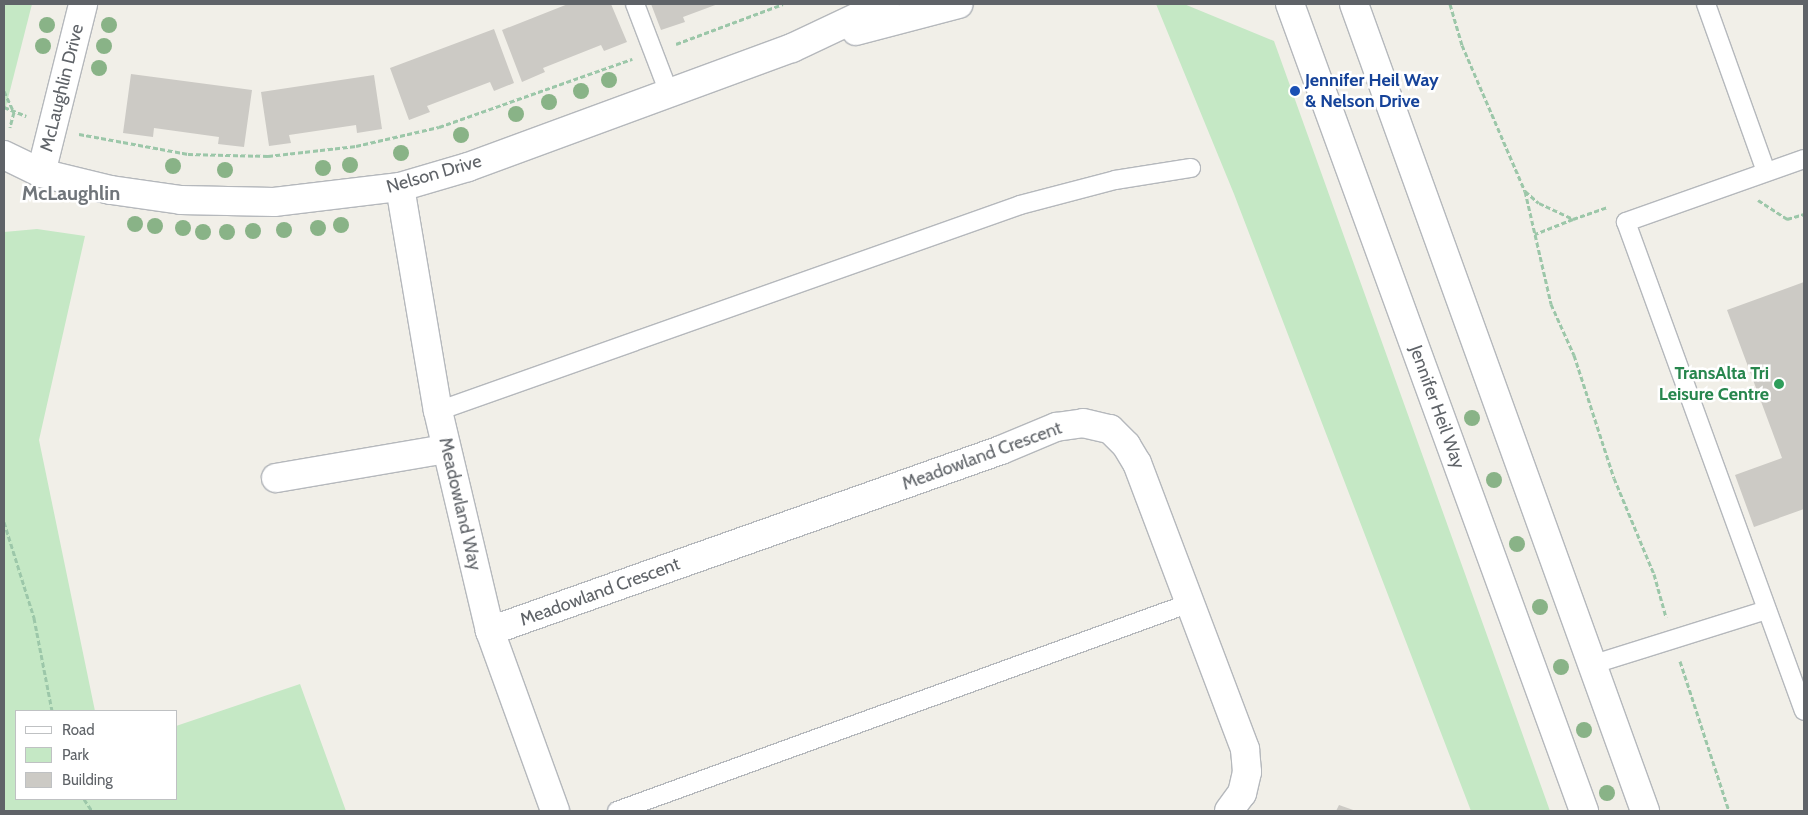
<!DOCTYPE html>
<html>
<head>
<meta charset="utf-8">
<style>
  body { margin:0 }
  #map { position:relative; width:1808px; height:815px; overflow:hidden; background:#f1efe8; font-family:Cabin,sans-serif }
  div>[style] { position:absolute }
  .green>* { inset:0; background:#c5e8c5 }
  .building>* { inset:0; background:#cccac5 }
  .path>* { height:3px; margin-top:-1.5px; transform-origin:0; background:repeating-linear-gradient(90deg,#9cc7a9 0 5px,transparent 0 7.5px) }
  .roads { filter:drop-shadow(1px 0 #b5b8bc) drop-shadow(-1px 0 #b5b8bc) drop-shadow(0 1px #b5b8bc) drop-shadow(0 -1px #b5b8bc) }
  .service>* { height:18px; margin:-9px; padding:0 9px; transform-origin:9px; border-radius:9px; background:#fff }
  .minor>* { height:28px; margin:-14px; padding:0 14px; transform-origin:14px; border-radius:14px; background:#fff }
  .tertiary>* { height:28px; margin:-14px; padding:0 14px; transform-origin:14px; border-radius:14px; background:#fff }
  .secondary>* { height:28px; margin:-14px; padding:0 14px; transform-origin:14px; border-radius:14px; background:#fff }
  .trees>* { width:16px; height:16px; margin:-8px; border-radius:50%; background:#89b387 }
  .dots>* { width:14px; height:14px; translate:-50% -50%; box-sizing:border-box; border:2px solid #fff; border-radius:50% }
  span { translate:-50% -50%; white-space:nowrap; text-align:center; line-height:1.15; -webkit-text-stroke:5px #fff; paint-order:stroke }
  .transit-label { font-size:18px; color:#164399; font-weight:700 }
  .left { translate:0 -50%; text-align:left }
  .street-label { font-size:18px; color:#5f6368 }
  .leisure-label { font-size:18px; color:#27864d; font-weight:700 }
  .right { translate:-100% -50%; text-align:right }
  .quarter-label { font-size:20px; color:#70757a; font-weight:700 }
  .frame { position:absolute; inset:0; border:5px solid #5f6368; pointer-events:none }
  .legend { position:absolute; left:15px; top:710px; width:162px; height:90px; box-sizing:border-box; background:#fff; border:1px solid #bfc1c3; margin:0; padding:6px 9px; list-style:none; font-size:15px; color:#5f6368 }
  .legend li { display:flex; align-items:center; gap:10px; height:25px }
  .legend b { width:25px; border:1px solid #bfc1c3 }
</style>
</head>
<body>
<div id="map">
  <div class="green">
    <i style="clip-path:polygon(4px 4px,32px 4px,4px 114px)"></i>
    <i style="clip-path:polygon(1156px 4px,1184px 4px,1274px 41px,1550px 811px,1471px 811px,1234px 194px)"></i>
    <i style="clip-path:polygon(37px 229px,85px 236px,39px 440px,95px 711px,16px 711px,16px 799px,176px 799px,176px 726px,300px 684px,346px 811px,4px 811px,4px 232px)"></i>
  </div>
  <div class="building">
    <i style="clip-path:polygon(568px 4px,611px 4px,627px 42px,604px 51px,601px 45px,543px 68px,545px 72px,522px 82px,502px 30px)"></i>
    <i style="clip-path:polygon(651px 4px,718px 4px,683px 17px,685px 22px,661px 30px)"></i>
    <i style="clip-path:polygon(494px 29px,514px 83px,494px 91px,490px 82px,427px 106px,430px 112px,409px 120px,390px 68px)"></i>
    <i style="clip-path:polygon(131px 74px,252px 90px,244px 147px,218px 144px,219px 137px,154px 128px,153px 137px,123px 133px)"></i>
    <i style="clip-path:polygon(374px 75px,382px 129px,357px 133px,356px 125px,289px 135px,291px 143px,269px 146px,261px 92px)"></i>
    <i style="clip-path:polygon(1804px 282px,1804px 509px,1754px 527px,1735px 475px,1782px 458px,1727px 310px)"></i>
    <i style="clip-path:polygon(1339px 805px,1356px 811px,1336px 811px)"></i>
  </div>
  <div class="path">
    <i style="left:1450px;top:4px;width:43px;rotate:73.7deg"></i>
    <i style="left:1462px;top:45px;width:159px;rotate:66.7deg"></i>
    <i style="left:1525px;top:191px;width:116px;rotate:77deg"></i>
    <i style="left:1551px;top:304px;width:56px;rotate:65.7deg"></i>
    <i style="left:1574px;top:355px;width:129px;rotate:72deg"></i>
    <i style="left:1614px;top:478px;width:104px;rotate:67.4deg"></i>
    <i style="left:1654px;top:574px;width:45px;rotate:74.4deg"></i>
    <i style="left:676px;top:44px;width:114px;rotate:-20.5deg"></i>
    <i style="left:4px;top:91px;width:23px;rotate:65deg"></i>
    <i style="left:14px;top:112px;width:16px;rotate:105deg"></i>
    <i style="left:4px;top:107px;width:24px;rotate:22deg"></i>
    <i style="left:79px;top:134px;width:111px;rotate:10.4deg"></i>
    <i style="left:188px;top:154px;width:80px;rotate:1.4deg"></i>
    <i style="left:268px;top:156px;width:89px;rotate:-6.5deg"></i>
    <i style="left:356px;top:146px;width:85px;rotate:-12.9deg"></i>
    <i style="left:439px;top:127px;width:205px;rotate:-19.4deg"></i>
    <i style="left:1525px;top:191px;width:18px;rotate:41deg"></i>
    <i style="left:1539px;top:203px;width:38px;rotate:25deg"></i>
    <i style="left:1573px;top:219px;width:41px;rotate:158.5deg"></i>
    <i style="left:1758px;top:200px;width:35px;rotate:33deg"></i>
    <i style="left:1787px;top:219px;width:18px;rotate:-16deg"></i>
    <i style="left:1573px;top:219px;width:37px;rotate:-19deg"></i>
    <i style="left:4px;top:522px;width:101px;rotate:72.6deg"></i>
    <i style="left:34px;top:618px;width:95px;rotate:79deg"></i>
    <i style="left:1680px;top:661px;width:158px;rotate:71.9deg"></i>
    <i style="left:84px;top:799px;width:14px;rotate:56deg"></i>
  </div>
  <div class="roads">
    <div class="service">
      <i style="left:635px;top:4px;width:95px;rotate:69.1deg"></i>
      <i style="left:1706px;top:4px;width:178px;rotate:70.3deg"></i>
      <i style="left:1804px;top:159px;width:189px;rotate:160.5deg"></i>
      <i style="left:1626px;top:222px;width:520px;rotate:70deg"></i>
      <i style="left:438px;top:411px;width:617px;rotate:-19.49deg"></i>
      <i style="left:1020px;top:205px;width:98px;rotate:-14.7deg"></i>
      <i style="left:1115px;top:180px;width:77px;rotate:-9deg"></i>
      <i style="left:1591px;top:665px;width:184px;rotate:-17.4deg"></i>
      <i style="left:617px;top:811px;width:610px;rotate:-19.95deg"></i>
    </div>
    <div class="minor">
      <i style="left:41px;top:173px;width:174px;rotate:-76deg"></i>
      <i style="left:400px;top:187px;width:227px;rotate:80.4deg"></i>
      <i style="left:438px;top:411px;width:226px;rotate:76.7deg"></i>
      <i style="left:490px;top:631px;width:191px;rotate:70.1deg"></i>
      <i style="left:276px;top:478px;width:172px;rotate:-9.7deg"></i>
      <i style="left:490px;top:631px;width:542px;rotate:-19.5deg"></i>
      <i style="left:1001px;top:450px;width:60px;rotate:-22.7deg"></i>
      <i style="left:1056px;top:427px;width:27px;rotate:-8deg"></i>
      <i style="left:1083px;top:423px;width:28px;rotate:13deg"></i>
      <i style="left:1110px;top:429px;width:23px;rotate:45deg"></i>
      <i style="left:1126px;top:445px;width:21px;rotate:59deg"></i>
      <i style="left:1137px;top:463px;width:306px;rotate:69.3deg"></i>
      <i style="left:1245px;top:749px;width:23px;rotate:85deg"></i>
      <i style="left:1247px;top:772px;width:22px;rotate:103deg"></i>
      <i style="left:1242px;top:793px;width:22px;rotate:126deg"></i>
    </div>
    <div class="tertiary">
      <i style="left:856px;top:31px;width:106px;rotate:-14.7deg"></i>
      <i style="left:4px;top:155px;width:41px;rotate:25.9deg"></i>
      <i style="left:41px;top:173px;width:72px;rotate:13.7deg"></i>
      <i style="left:111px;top:190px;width:71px;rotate:8.1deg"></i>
      <i style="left:181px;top:200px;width:93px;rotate:1.2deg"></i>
      <i style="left:274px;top:202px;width:127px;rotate:-6.8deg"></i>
      <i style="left:400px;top:187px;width:71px;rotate:-16.4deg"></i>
      <i style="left:468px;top:167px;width:345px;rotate:-20.2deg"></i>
      <i style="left:792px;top:48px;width:103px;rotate:-25.3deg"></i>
    </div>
    <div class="secondary">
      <i style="left:1290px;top:4px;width:859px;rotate:69.98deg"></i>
      <i style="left:1354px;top:4px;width:858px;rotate:70.17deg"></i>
    </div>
  </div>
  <div class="trees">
    <i style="left:47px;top:25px"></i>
    <i style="left:109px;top:25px"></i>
    <i style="left:43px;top:46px"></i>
    <i style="left:104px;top:46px"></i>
    <i style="left:99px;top:68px"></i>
    <i style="left:609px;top:80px"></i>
    <i style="left:581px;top:91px"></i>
    <i style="left:549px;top:102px"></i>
    <i style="left:516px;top:114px"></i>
    <i style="left:461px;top:135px"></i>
    <i style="left:401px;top:153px"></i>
    <i style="left:350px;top:165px"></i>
    <i style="left:173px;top:166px"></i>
    <i style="left:323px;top:168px"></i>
    <i style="left:225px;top:170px"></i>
    <i style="left:135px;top:224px"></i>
    <i style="left:341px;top:225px"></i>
    <i style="left:155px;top:226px"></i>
    <i style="left:183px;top:228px"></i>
    <i style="left:318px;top:228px"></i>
    <i style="left:284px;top:230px"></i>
    <i style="left:253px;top:231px"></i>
    <i style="left:203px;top:232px"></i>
    <i style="left:227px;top:232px"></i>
    <i style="left:1472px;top:418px"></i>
    <i style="left:1494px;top:480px"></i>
    <i style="left:1517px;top:544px"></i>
    <i style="left:1540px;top:607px"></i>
    <i style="left:1561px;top:667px"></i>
    <i style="left:1584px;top:730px"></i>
    <i style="left:1607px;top:793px"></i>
  </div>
  <div class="dots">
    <i style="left:1295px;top:91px;background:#1a4fb4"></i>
    <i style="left:1779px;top:384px;background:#2e9e5b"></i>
  </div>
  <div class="transit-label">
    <span class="left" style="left:1305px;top:91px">Jennifer Heil Way<br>&amp; Nelson Drive</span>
  </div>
  <div class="street-label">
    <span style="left:62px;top:88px;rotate:-76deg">McLaughlin Drive</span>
    <span style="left:434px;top:174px;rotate:-16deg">Nelson Drive</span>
    <span style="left:1437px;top:407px;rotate:70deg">Jennifer Heil Way</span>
    <span style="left:982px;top:456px;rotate:-20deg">Meadowland Crescent</span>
    <span style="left:460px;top:504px;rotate:77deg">Meadowland Way</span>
    <span style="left:600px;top:592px;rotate:-20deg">Meadowland Crescent</span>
  </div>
  <div class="leisure-label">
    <span class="right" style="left:1769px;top:384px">TransAlta Tri<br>Leisure Centre</span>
  </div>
  <div class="quarter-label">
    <span style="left:71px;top:193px">McLaughlin</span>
  </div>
  <div class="frame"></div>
  <ul class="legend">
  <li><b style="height:6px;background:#fff"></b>Road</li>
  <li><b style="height:14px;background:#c5e8c5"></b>Park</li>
  <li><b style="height:14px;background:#cccac5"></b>Building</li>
  </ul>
</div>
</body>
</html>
